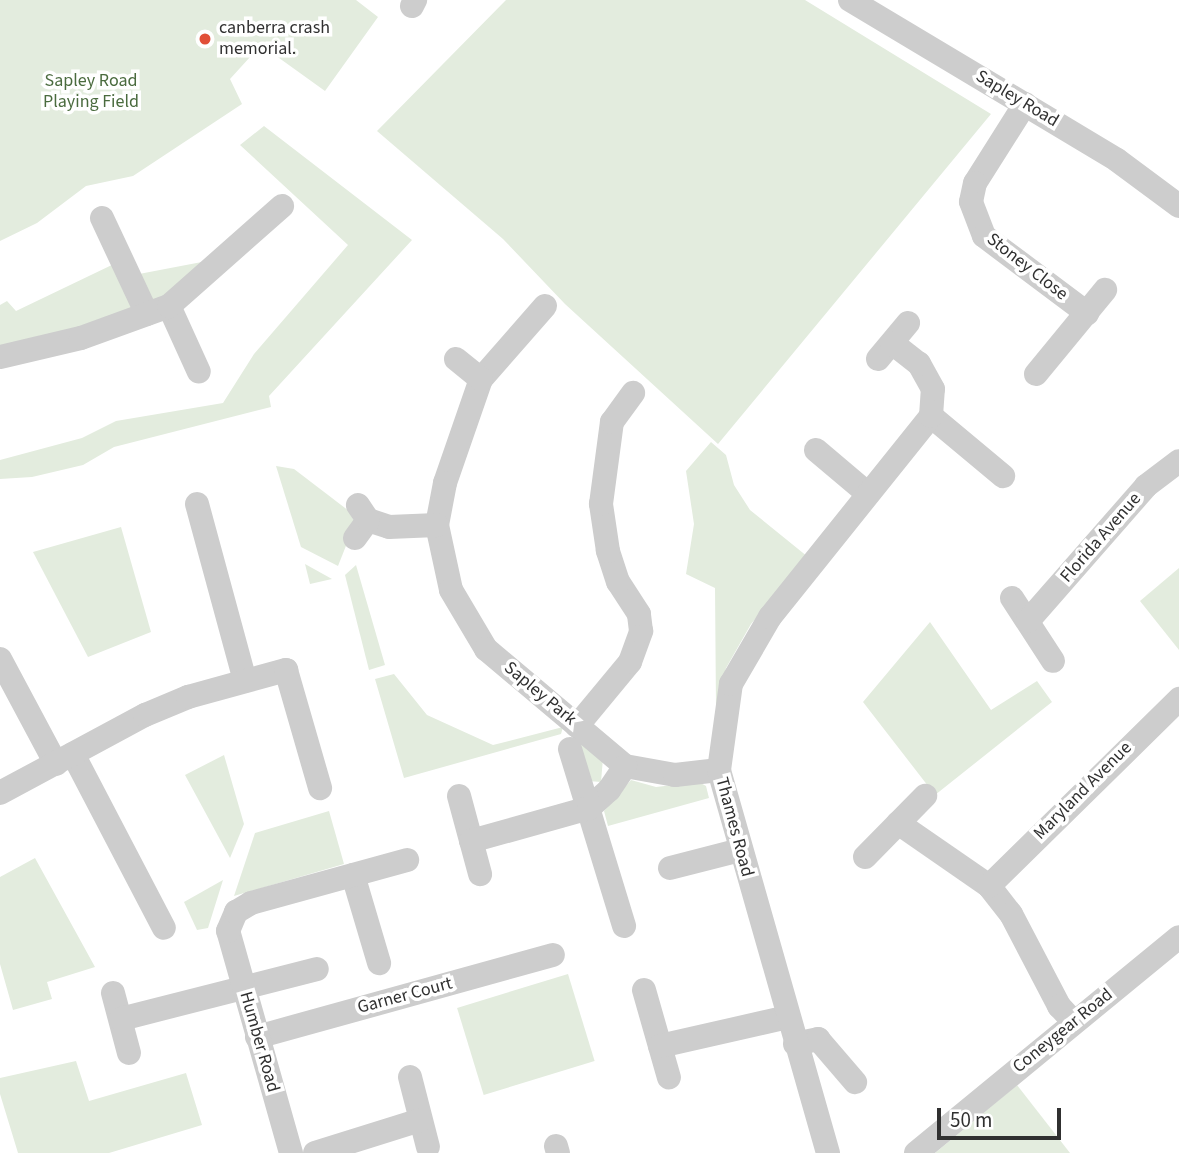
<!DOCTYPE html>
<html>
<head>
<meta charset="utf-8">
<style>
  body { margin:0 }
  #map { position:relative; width:1179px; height:1153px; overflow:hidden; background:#fff; font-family:"Source Sans 3",sans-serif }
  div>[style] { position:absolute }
  .green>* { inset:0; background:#e3ecde; transform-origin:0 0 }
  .minor>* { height:24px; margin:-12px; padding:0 12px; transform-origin:12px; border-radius:12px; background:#cdcdcd }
  .dots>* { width:19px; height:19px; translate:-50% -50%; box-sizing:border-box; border:4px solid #fff; border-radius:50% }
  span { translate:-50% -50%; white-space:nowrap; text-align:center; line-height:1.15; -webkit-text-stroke:7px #fff; paint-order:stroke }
  .poi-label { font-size:18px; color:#303030 }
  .left { translate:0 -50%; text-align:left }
  .park-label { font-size:18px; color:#4a6b3e }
  .street-label { font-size:18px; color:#303030 }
  .scale { position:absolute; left:937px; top:1108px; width:124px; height:32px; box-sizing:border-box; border:4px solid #303030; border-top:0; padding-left:9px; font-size:21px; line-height:24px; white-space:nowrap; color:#303030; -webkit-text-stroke:5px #fff; paint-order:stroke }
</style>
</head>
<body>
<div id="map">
  <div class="green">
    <i style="clip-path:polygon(0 0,356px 0,378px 17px,325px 91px,261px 45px,230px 79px,242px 104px,133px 176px,86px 186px,37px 223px,0 241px)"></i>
    <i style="clip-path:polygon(506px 0,805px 0,991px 114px,718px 444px,565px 304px,503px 239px,377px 131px)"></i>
    <i style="clip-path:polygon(264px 126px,412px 240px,269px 396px,271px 407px,114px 447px,83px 465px,32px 477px,0 479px,0 460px,82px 438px,116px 421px,223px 403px,254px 354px,348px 245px,240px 145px)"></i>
    <i style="clip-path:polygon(207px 261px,168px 295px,150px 301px,139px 274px)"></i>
    <i style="clip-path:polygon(116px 263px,137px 308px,73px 332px,0 348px,0 305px,7px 301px,16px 311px)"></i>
    <i style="clip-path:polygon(711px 442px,726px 455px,734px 485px,750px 510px,808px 557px,751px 624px,726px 668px,716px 709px,715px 588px,686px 574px,694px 524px,686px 471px)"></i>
    <i style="clip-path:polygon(276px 466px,294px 469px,349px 511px,355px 523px,338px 566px,301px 547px)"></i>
    <i style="clip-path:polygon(121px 527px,151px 632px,88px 657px,33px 552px)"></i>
    <i style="clip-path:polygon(305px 564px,332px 579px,310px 584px)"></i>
    <i style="clip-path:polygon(356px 565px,385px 665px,369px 670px,345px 575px)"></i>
    <i style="clip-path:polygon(1179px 568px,1179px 650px,1140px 601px)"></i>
    <i style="clip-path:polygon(930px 622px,991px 710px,1037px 681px,1052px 702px,935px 795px,863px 702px)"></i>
    <i style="clip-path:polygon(394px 674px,427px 715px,493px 745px,563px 727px,561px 734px,404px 778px,375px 679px)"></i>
    <i style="clip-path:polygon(573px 736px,603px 758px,601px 782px,588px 781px)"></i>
    <i style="clip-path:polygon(224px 755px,244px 824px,230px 858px,185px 775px)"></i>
    <i style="clip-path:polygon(631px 780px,656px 787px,699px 782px,706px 786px,709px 798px,608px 826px,604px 811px)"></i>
    <i style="clip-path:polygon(329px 811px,344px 864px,234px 896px,255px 833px)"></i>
    <i style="clip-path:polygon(35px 858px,95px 967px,47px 982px,52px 999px,13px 1010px,0 964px,0 877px)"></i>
    <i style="clip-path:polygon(223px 880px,208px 928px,197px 930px,184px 902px)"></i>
    <i style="left:568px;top:974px;width:91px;height:116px;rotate:73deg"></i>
    <i style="clip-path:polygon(76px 1061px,89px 1101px,186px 1073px,202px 1125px,109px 1153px,18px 1153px,0 1094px,0 1078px)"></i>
    <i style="clip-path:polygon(1017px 1085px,1070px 1153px,935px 1153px)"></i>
  </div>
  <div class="minor">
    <i style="left:850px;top:0;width:311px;rotate:30.9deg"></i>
    <i style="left:1117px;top:160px;width:77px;rotate:36.6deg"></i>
    <i style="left:412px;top:6px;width:7px;rotate:-63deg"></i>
    <i style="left:1025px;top:104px;width:93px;rotate:122.3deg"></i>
    <i style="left:975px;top:183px;width:19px;rotate:102deg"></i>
    <i style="left:971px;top:202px;width:36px;rotate:69deg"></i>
    <i style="left:984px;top:236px;width:129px;rotate:36.8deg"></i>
    <i style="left:102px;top:218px;width:106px;rotate:64.9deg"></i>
    <i style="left:169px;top:306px;width:72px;rotate:65.6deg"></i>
    <i style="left:545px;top:306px;width:97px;rotate:131.2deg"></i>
    <i style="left:481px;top:379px;width:110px;rotate:109.1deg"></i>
    <i style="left:445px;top:483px;width:43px;rotate:100.8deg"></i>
    <i style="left:437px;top:525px;width:66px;rotate:77.8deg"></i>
    <i style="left:451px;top:590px;width:69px;rotate:59.3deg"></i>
    <i style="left:486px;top:649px;width:182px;rotate:40.1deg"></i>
    <i style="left:625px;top:766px;width:51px;rotate:10.2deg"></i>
    <i style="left:675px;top:775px;width:44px;rotate:-6.5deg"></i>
    <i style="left:0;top:357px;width:83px;rotate:-13.2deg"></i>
    <i style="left:81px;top:338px;width:94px;rotate:-20deg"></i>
    <i style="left:169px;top:306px;width:151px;rotate:-41.5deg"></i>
    <i style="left:456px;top:359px;width:32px;rotate:39deg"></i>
    <i style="left:878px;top:359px;width:47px;rotate:-50.2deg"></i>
    <i style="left:1036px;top:374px;width:109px;rotate:-50.6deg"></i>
    <i style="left:931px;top:416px;width:94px;rotate:39.8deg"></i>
    <i style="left:816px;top:450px;width:68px;rotate:40.2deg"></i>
    <i style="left:197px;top:504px;width:183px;rotate:74.8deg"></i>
    <i style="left:368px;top:520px;width:22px;rotate:18deg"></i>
    <i style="left:389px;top:527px;width:48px;rotate:-2.4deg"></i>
    <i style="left:355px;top:538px;width:22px;rotate:-54deg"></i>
    <i style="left:368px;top:520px;width:18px;rotate:-124deg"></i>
    <i style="left:1012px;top:598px;width:75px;rotate:56.9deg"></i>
    <i style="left:1028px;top:621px;width:179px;rotate:-48.8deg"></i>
    <i style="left:1146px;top:486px;width:41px;rotate:-37.1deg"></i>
    <i style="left:0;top:659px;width:119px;rotate:61.9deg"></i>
    <i style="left:577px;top:726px;width:83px;rotate:-50.4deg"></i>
    <i style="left:630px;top:662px;width:33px;rotate:-70deg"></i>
    <i style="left:641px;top:631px;width:17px;rotate:-97deg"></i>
    <i style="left:639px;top:614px;width:38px;rotate:-123deg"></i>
    <i style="left:618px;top:582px;width:33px;rotate:-108deg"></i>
    <i style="left:608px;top:551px;width:48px;rotate:-98.5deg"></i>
    <i style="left:601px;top:504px;width:83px;rotate:-82.4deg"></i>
    <i style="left:612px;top:422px;width:36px;rotate:-54deg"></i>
    <i style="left:570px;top:749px;width:185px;rotate:73deg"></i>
    <i style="left:73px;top:754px;width:196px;rotate:62.4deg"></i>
    <i style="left:0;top:793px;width:165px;rotate:-28.3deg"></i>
    <i style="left:145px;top:715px;width:47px;rotate:-22.7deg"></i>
    <i style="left:188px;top:697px;width:102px;rotate:-15.4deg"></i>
    <i style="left:286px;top:670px;width:123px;rotate:73.9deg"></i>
    <i style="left:459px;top:796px;width:81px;rotate:74.9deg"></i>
    <i style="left:898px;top:823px;width:111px;rotate:34.7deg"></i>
    <i style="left:989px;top:886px;width:36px;rotate:52deg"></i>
    <i style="left:1011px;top:914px;width:104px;rotate:62.4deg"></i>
    <i style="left:1059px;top:1006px;width:21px;rotate:47deg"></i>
    <i style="left:471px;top:841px;width:123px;rotate:-15.6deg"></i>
    <i style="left:589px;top:808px;width:27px;rotate:-42deg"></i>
    <i style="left:609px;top:790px;width:29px;rotate:-56deg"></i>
    <i style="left:865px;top:857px;width:86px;rotate:-45.5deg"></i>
    <i style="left:670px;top:868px;width:72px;rotate:-14.4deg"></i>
    <i style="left:353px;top:875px;width:92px;rotate:73.5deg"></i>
    <i style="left:989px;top:886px;width:267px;rotate:-44.5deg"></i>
    <i style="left:644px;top:990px;width:91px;rotate:74.1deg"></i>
    <i style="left:113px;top:993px;width:62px;rotate:75.1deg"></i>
    <i style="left:121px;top:1019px;width:202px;rotate:-14.3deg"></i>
    <i style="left:257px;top:1037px;width:307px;rotate:-15.5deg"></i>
    <i style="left:795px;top:1044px;width:24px;rotate:-12deg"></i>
    <i style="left:818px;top:1039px;width:57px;rotate:49.3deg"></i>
    <i style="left:660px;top:1046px;width:131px;rotate:-12.8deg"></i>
    <i style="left:410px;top:1077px;width:72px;rotate:75.6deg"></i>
    <i style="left:556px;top:1146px;width:7px;rotate:74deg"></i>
    <i style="left:291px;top:1153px;width:231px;rotate:-105.8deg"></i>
    <i style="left:228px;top:931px;width:21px;rotate:-67deg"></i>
    <i style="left:236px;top:912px;width:17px;rotate:-31deg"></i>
    <i style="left:251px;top:903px;width:162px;rotate:-15.4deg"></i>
    <i style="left:315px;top:1153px;width:110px;rotate:-17.4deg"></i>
    <i style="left:828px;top:1153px;width:398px;rotate:-105.9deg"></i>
    <i style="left:719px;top:770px;width:87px;rotate:-82.1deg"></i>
    <i style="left:731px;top:684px;width:78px;rotate:-59.8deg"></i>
    <i style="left:770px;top:617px;width:258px;rotate:-51.3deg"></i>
    <i style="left:931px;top:416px;width:27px;rotate:-86deg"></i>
    <i style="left:933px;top:389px;width:29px;rotate:-119deg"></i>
    <i style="left:919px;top:364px;width:34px;rotate:-142deg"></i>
    <i style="left:916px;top:1153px;width:340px;rotate:-39.4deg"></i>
  </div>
  <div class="dots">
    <i style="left:205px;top:39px;background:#e14f38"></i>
  </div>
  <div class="poi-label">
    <span class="left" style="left:219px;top:39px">canberra crash<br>memorial.</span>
  </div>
  <div class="park-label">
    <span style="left:91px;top:92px">Sapley Road<br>Playing Field</span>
  </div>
  <div class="street-label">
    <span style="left:1017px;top:99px;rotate:31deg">Sapley Road</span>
    <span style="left:1027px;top:267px;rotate:38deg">Stoney Close</span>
    <span style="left:1101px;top:538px;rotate:-49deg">Florida Avenue</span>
    <span style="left:540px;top:694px;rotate:40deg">Sapley Park</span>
    <span style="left:1083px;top:791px;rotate:-45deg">Maryland Avenue</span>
    <span style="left:734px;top:827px;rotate:75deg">Thames Road</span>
    <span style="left:405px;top:996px;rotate:-15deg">Garner Court</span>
    <span style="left:1063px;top:1031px;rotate:-39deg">Coneygear Road</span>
    <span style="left:259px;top:1042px;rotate:74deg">Humber Road</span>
  </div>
  <div class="scale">50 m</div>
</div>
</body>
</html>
